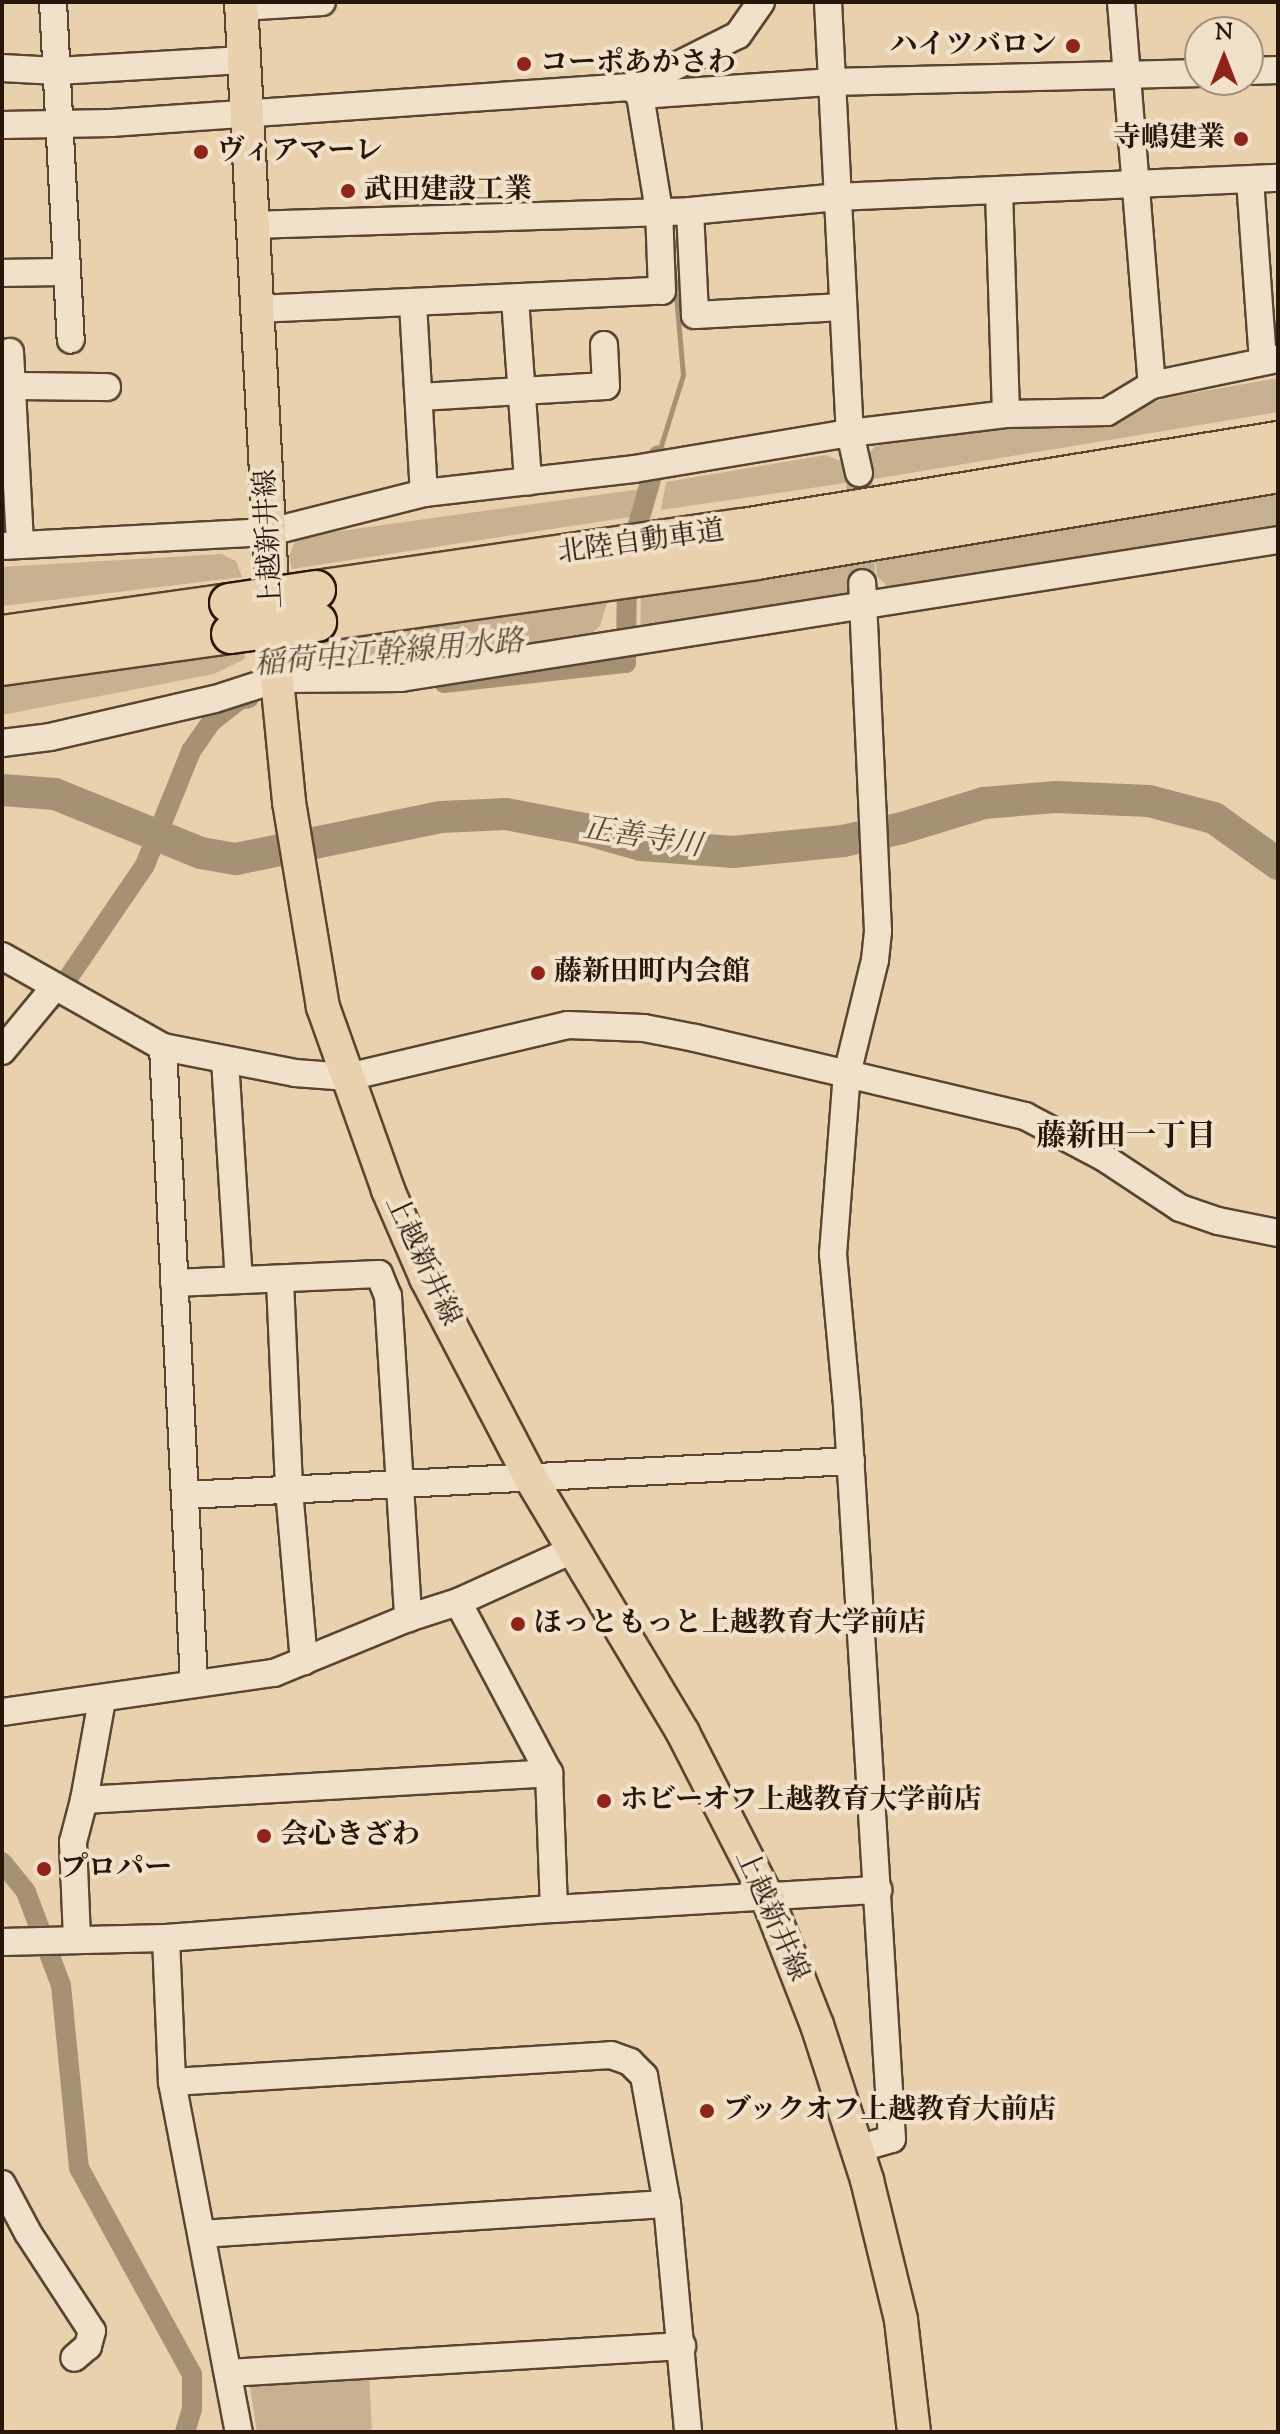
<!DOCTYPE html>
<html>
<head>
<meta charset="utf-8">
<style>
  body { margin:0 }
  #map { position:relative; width:1280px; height:2434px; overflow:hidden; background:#e9d1ad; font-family:"Sorts Mill Goudy","Noto Serif JP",serif }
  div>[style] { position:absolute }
  .green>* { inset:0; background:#c8b191 }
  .stream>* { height:5px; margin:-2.5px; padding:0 2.5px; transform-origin:2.5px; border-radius:2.5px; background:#a79175 }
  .canal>* { height:20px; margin:-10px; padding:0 10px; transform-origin:10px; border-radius:10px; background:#a79175 }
  .river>* { height:32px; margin:-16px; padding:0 16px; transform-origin:16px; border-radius:16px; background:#a79175 }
  .minor-tunnel>* { height:26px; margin-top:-13px; transform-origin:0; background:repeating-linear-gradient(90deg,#c2ac8c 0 26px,transparent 0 39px) }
  .roads { filter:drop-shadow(2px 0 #584532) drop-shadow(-2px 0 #584532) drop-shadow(0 2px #584532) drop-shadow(0 -2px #584532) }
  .minor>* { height:26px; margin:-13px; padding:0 13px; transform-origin:13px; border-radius:13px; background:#f1e1ca }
  .major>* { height:32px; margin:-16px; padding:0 16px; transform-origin:16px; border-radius:16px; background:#e9d1ad }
  .highway>* { height:38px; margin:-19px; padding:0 19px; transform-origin:19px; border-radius:19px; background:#e9d1ad }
  .bridges { filter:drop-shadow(2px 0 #281609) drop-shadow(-2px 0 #281609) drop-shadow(0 2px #281609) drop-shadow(0 -2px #281609) }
  .highway-bridge>* { height:38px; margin:-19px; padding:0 19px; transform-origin:19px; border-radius:19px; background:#e9d1ad }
  .dots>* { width:22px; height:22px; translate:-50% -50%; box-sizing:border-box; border:4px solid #f1e1ca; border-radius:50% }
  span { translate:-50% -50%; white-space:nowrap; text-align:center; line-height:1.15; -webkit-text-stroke:8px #f1e1ca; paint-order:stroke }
  .poi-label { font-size:28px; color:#281609; font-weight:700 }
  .right { translate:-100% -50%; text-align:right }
  .left { translate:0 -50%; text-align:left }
  .street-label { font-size:28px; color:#281609 }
  .water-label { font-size:30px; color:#5b4734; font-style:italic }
  .neighbourhood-label { font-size:30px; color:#281609; font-weight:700 }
  .frame { position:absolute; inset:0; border:4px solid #281609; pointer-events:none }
  .north { position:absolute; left:1184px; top:16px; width:80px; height:80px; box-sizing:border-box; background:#f1e1ca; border:2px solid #a1907d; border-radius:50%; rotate:0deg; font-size:22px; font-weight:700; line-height:32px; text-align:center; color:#281609 }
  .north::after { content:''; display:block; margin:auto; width:28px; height:36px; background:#8f2418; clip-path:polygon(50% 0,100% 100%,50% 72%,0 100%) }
</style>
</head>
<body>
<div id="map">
  <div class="green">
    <i style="clip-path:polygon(1278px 378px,1278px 412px,874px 479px,867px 456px,875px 446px,1019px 423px,1108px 421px,1165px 398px)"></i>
    <i style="clip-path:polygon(826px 455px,844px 462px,846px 483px,661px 510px,666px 482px)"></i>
    <i style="clip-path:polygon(641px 489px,637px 516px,292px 569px,289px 556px,297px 537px)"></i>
    <i style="clip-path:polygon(1278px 493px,1278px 532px,890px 589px,877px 576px,875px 555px)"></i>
    <i style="clip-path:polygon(221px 554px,236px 561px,242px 577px,2px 606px,2px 567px)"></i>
    <i style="clip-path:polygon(854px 558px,855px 580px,842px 607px,640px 639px,641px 588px)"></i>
    <i style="clip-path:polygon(610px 594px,600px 626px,587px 637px,402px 660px,308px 656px,293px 638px)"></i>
    <i style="clip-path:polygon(243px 645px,245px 659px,214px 674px,2px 715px,2px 681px)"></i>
    <i style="clip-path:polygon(369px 2373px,372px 2432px,257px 2432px,249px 2381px)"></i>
  </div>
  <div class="stream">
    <i style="left:658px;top:455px;width:84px;rotate:-72.6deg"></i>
    <i style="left:683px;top:375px;width:115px;rotate:-95deg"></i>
  </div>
  <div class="canal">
    <i style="left:444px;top:683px;width:183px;rotate:-6.3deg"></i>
    <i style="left:626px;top:663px;width:101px;rotate:-89.4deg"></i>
    <i style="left:627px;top:562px;width:111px;rotate:-73.8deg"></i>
    <i style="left:53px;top:1000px;width:163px;rotate:-55.7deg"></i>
    <i style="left:145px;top:865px;width:123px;rotate:-68deg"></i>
    <i style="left:191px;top:751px;width:35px;rotate:-55deg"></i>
    <i style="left:211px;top:722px;width:36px;rotate:-38deg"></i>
    <i style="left:239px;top:700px;width:10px;rotate:-11deg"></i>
    <i style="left:2px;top:1862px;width:38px;rotate:51deg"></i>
    <i style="left:26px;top:1892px;width:99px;rotate:69.4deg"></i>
    <i style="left:61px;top:1985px;width:184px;rotate:84.4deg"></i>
    <i style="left:79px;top:2168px;width:235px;rotate:61.3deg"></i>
    <i style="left:192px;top:2374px;width:35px;rotate:90deg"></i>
    <i style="left:192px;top:2409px;width:24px;rotate:107deg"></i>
  </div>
  <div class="river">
    <i style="left:2px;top:790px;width:53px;rotate:4.3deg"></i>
    <i style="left:55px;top:794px;width:157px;rotate:22deg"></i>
    <i style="left:201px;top:853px;width:36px;rotate:10deg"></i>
    <i style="left:236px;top:859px;width:209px;rotate:-11.6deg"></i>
    <i style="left:441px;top:817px;width:65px;rotate:-2.6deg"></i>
    <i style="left:506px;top:814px;width:80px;rotate:10.8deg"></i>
    <i style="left:585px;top:829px;width:58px;rotate:15.9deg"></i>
    <i style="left:641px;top:845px;width:92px;rotate:4.4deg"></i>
    <i style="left:733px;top:852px;width:111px;rotate:-5.7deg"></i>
    <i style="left:843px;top:841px;width:60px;rotate:-12.4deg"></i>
    <i style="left:902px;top:828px;width:86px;rotate:-17deg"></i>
    <i style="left:984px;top:803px;width:72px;rotate:-4.8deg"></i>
    <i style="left:1056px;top:797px;width:93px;rotate:2.5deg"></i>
    <i style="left:1149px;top:801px;width:67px;rotate:14.7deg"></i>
    <i style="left:1214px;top:818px;width:79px;rotate:35.7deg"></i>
  </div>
  <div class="minor-tunnel">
    <i style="left:859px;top:473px;width:110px;rotate:88.4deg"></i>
  </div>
  <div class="roads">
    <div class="minor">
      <i style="left:53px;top:2px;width:338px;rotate:87deg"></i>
      <i style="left:828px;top:2px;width:432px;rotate:87.1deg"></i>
      <i style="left:850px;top:433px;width:41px;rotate:77.3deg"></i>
      <i style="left:1121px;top:2px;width:384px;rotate:85.4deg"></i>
      <i style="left:241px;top:7px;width:81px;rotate:-3.5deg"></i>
      <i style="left:2px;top:68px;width:55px;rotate:3.1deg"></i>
      <i style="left:57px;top:71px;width:186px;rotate:-3.4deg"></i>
      <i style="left:1248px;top:71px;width:30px;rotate:-2deg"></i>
      <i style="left:2px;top:125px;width:109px;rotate:-1.1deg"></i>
      <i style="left:111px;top:123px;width:520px;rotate:-3.97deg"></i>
      <i style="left:630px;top:87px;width:13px;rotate:39deg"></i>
      <i style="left:640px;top:95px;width:193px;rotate:-3.9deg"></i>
      <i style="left:833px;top:82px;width:367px;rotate:-1.4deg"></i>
      <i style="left:1250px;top:180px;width:181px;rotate:85.9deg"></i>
      <i style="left:999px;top:191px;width:223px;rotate:88.2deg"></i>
      <i style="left:690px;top:211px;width:104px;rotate:87.2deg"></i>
      <i style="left:695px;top:315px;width:148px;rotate:-3.1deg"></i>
      <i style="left:251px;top:225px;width:439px;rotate:-1.8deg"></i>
      <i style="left:690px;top:211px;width:148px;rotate:-5.4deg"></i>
      <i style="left:837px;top:197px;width:441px;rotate:-2.5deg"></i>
      <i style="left:2px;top:273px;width:64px;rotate:-0.9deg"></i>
      <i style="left:515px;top:299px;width:183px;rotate:85.9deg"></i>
      <i style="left:413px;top:304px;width:189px;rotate:86.7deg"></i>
      <i style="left:258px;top:309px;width:404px;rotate:-2.6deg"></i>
      <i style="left:662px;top:291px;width:80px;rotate:-92.1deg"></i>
      <i style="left:659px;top:211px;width:118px;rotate:-99.3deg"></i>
      <i style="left:640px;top:95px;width:19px;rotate:-58deg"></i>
      <i style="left:650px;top:79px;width:98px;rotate:-26.6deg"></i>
      <i style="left:738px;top:35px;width:40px;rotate:-55.1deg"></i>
      <i style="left:10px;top:352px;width:193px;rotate:87deg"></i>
      <i style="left:12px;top:386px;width:95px;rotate:0.6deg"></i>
      <i style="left:420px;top:397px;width:186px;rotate:-3.4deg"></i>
      <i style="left:606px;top:386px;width:41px;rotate:-92.8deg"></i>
      <i style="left:2px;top:546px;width:268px;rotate:-3deg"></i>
      <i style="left:270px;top:532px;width:159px;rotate:-14.2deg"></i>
      <i style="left:424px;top:493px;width:211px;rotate:-6.5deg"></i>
      <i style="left:634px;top:469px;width:219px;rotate:-9.5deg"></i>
      <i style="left:850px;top:433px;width:157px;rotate:-6.9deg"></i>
      <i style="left:1006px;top:414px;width:101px;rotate:-1.1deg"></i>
      <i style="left:1107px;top:412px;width:52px;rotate:-31deg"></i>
      <i style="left:1152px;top:385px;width:129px;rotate:-11.7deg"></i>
      <i style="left:2px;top:743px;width:48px;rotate:-7.1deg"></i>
      <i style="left:50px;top:737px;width:169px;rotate:-13deg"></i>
      <i style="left:215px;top:699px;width:65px;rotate:-17.9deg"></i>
      <i style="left:277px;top:679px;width:124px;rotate:-0.5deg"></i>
      <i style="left:401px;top:678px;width:888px;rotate:-8.94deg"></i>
      <i style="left:2px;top:956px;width:185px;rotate:29.5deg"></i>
      <i style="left:163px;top:1047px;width:135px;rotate:11.1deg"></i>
      <i style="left:295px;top:1073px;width:53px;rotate:4.3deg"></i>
      <i style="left:348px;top:1077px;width:226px;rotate:-13.3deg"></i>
      <i style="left:568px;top:1025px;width:76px;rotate:2.3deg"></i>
      <i style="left:644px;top:1028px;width:52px;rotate:11.1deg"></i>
      <i style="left:695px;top:1038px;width:339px;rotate:13.3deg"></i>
      <i style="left:1025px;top:1116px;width:88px;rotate:27.7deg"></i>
      <i style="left:1103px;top:1157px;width:92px;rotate:33.5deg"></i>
      <i style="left:1180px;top:1208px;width:40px;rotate:18.9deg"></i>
      <i style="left:1218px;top:1221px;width:61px;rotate:11.3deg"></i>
      <i style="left:163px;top:1047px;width:637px;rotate:87.21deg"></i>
      <i style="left:2px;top:1051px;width:82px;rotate:-50.5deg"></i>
      <i style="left:225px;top:1060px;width:220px;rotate:86.4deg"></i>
      <i style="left:280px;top:1281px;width:209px;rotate:87.5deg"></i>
      <i style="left:289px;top:1490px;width:172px;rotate:85deg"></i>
      <i style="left:174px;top:1283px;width:205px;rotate:-2.5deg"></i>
      <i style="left:379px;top:1274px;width:24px;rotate:68deg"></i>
      <i style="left:388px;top:1296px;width:323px;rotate:86.4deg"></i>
      <i style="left:185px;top:1495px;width:667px;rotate:-2.92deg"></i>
      <i style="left:458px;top:1602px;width:194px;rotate:62deg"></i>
      <i style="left:549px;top:1773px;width:136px;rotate:87.9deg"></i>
      <i style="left:2px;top:1712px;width:275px;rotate:-8.2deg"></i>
      <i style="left:274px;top:1673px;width:145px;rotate:-22.3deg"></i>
      <i style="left:408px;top:1618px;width:52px;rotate:-17.7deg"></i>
      <i style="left:458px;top:1602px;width:128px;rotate:-24.4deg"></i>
      <i style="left:84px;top:1800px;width:466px;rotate:-3.3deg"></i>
      <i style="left:77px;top:1938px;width:96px;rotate:-92.4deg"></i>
      <i style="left:73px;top:1842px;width:43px;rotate:-75.3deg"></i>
      <i style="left:84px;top:1800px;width:102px;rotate:-79.8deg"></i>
      <i style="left:166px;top:1938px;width:144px;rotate:87.6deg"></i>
      <i style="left:172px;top:2082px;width:356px;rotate:79.2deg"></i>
      <i style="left:2px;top:1942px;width:164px;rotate:-1.4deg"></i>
      <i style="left:166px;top:1938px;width:389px;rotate:-4.3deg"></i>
      <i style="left:554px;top:1909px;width:325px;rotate:-3.4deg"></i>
      <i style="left:172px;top:2082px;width:440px;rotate:-3.5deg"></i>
      <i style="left:611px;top:2055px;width:20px;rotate:20deg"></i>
      <i style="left:630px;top:2062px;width:20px;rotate:45deg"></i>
      <i style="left:644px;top:2076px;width:130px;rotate:79.8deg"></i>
      <i style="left:667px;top:2204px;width:229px;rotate:84.7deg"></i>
      <i style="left:857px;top:2149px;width:36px;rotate:-16deg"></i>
      <i style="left:892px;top:2139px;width:735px;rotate:-93.51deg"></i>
      <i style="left:847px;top:1405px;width:152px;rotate:-95.3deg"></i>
      <i style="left:833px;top:1254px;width:181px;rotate:-85.6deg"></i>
      <i style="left:847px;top:1074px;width:117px;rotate:-76.2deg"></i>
      <i style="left:875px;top:960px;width:29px;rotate:-84deg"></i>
      <i style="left:878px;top:931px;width:348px;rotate:-92.6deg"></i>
      <i style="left:2px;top:2184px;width:55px;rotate:62deg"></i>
      <i style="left:28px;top:2233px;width:117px;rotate:56.9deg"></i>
      <i style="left:92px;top:2331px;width:16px;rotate:105deg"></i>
      <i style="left:88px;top:2346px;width:18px;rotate:139deg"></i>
      <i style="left:202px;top:2234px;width:466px;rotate:-3.7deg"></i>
      <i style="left:228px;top:2373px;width:455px;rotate:-3.4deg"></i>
    </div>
    <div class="major">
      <i style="left:241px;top:2px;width:678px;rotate:86.96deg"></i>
      <i style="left:277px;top:679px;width:124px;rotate:84.4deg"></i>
      <i style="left:289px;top:802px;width:208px;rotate:80.6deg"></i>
      <i style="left:323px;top:1007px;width:194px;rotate:70.4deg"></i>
      <i style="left:388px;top:1190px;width:96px;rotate:66.6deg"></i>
      <i style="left:426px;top:1278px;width:225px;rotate:62.4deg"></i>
      <i style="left:530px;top:1477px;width:298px;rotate:59.1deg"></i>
      <i style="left:683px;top:1733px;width:184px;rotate:62.9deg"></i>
      <i style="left:767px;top:1897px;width:137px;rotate:68.7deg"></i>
      <i style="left:817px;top:2025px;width:163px;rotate:72.1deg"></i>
      <i style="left:867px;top:2180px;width:144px;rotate:76.3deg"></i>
      <i style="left:901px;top:2320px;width:113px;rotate:83.4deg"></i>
    </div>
    <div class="highway">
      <i style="left:316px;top:590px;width:431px;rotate:-8.3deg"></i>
      <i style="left:743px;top:528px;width:542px;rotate:-9.24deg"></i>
      <i style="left:317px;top:622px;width:443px;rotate:-8deg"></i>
      <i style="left:756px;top:560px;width:529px;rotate:-9.46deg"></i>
      <i style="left:2px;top:635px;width:229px;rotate:-8deg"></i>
      <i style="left:2px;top:666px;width:231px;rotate:-8deg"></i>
    </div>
  </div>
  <div class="bridges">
    <div class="highway-bridge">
      <i style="left:229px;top:603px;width:88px;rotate:-8.5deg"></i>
      <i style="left:231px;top:634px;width:87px;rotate:-7.9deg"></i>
    </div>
  </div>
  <div class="dots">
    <i style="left:1073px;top:46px;background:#8f2418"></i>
    <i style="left:524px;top:64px;background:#8f2418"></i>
    <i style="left:1241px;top:139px;background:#8f2418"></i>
    <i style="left:201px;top:152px;background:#8f2418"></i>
    <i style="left:348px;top:191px;background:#8f2418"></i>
    <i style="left:538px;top:973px;background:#8f2418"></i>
    <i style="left:518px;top:1624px;background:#8f2418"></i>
    <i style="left:604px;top:1801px;background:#8f2418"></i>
    <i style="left:264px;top:1836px;background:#8f2418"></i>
    <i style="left:44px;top:1869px;background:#8f2418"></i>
    <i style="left:707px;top:2111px;background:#8f2418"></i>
  </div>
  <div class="poi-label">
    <span class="right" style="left:1057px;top:46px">ハイツバロン</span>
    <span class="left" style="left:540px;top:64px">コーポあかさわ</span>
    <span class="right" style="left:1225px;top:139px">寺嶋建業</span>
    <span class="left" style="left:217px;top:152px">ヴィアマーレ</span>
    <span class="left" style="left:364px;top:191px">武田建設工業</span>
    <span class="left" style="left:554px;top:973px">藤新田町内会館</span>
    <span class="left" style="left:534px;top:1624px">ほっともっと上越教育大学前店</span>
    <span class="left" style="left:620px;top:1801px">ホビーオフ上越教育大学前店</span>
    <span class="left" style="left:280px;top:1836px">会心きざわ</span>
    <span class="left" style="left:60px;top:1869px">プロパー</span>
    <span class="left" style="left:723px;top:2111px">ブックオフ上越教育大前店</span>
  </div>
  <div class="street-label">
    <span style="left:270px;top:539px;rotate:-93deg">上越新井線</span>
    <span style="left:641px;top:543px;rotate:-8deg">北陸自動車道</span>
    <span style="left:422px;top:1261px;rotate:65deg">上越新井線</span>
    <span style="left:771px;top:1916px;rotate:66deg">上越新井線</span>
  </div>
  <div class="water-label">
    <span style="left:389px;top:655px;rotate:-5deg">稲荷中江幹線用水路</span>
    <span style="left:642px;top:839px;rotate:9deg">正善寺川</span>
  </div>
  <div class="neighbourhood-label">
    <span style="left:1126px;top:1138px">藤新田一丁目</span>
  </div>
  <div class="frame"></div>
  <div class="north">N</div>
</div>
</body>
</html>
